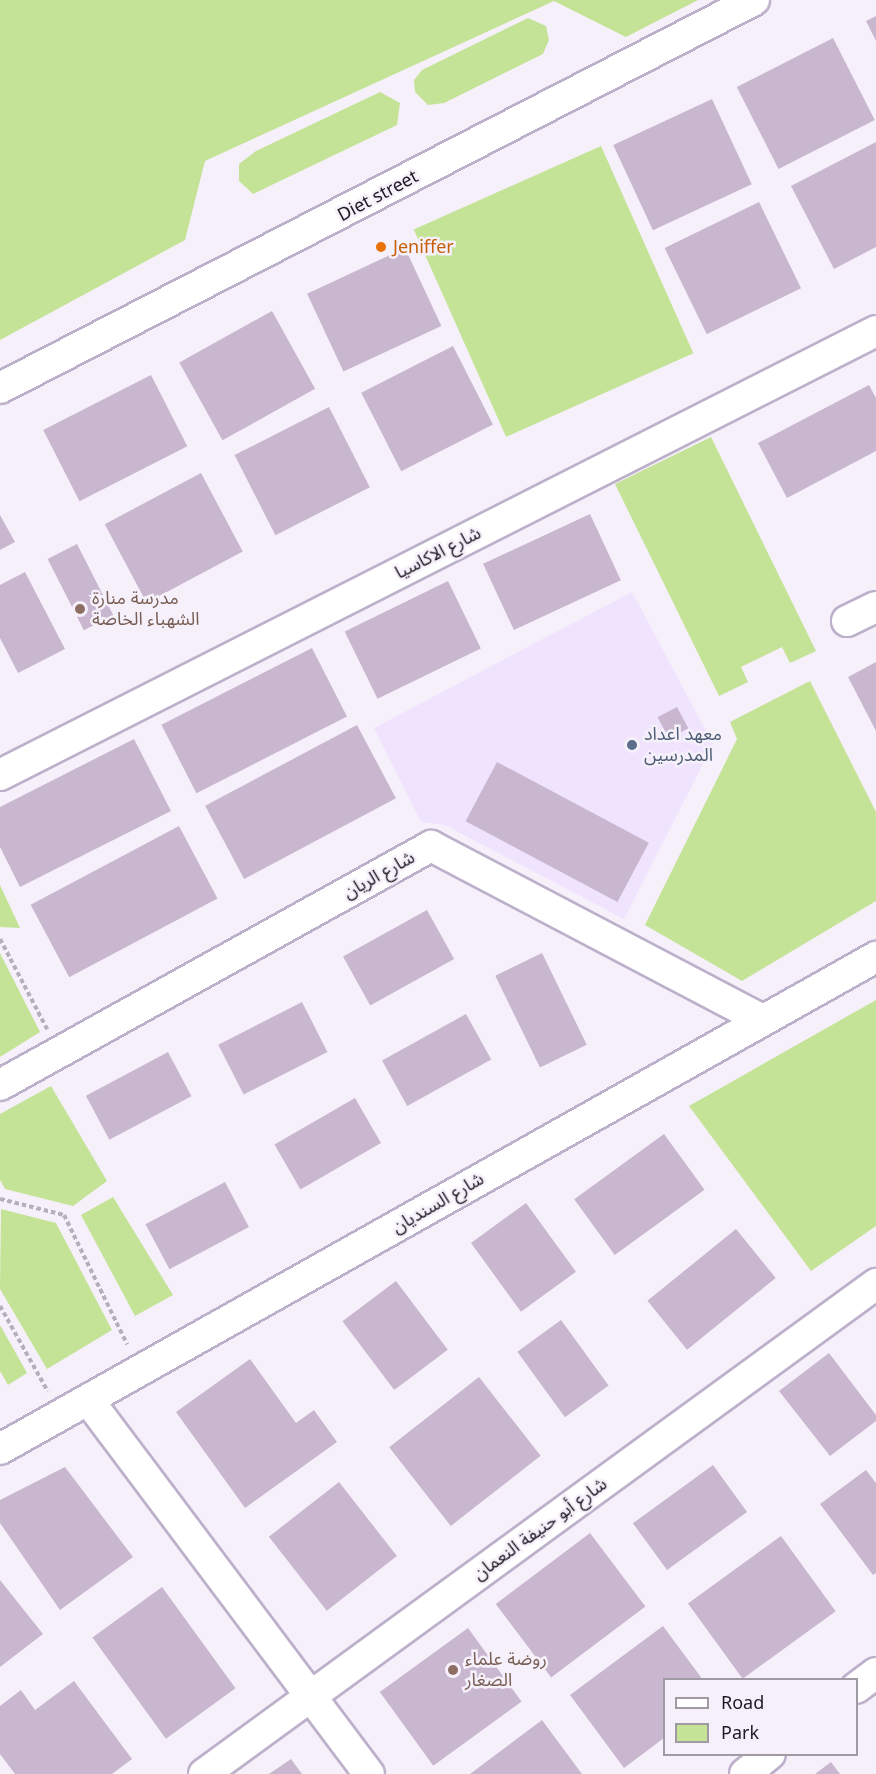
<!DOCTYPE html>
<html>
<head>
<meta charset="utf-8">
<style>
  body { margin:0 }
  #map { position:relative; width:876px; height:1774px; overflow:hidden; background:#f6f0fb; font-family:Georgia,"Noto Sans Arabic",serif }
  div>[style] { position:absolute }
  .built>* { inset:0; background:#f0e3fe }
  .green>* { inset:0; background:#c4e396; transform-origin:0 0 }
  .building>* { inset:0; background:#c9b7d0; transform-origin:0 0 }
  .path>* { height:4px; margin-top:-2px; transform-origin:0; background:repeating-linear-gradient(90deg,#b5afba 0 4.5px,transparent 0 7.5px) }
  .roads { filter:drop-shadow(2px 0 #bdb0ca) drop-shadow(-2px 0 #bdb0ca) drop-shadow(0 2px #bdb0ca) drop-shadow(0 -2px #bdb0ca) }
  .minor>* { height:30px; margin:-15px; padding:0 15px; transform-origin:15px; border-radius:15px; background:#fff }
  .dots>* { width:16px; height:16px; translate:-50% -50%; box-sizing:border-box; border:3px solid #f6f0fb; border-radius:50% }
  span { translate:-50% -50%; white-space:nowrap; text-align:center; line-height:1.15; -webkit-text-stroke:5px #f6f0fb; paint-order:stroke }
  .street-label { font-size:18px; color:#1e1922 }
  .food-label { font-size:18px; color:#c56008 }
  .left { translate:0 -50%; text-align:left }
  .education-label { font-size:18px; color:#785e54 }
  .service-label { font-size:18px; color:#4e5e75 }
  .legend { position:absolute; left:663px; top:1678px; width:195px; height:78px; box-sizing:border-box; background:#f6f0fb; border:2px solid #a09aa4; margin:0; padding:8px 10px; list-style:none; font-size:18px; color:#1e1922 }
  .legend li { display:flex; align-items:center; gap:12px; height:30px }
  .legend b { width:30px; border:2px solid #a09aa4 }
</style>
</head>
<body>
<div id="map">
  <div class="built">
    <i style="clip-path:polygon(632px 592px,713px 744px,624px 919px,445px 825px,421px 822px,374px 728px)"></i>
  </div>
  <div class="green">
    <i style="clip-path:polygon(0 0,698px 0,626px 37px,554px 1px,205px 161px,185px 240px,0 340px)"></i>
    <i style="clip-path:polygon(528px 18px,546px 26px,549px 40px,543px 54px,444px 103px,428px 105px,415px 92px,414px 80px,422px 70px)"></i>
    <i style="clip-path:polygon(380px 92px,400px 103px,397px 125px,253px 194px,239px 181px,239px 164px,256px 151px)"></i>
    <i style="left:601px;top:146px;width:227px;height:205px;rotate:66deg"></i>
    <i style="clip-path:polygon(711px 437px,816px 651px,790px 663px,782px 647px,741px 667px,748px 682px,719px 696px,615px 484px)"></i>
    <i style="clip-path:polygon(810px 681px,876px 812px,876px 901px,742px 981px,645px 925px,737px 739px,730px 722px)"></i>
    <i style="clip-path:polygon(0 885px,20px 928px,0 927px)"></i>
    <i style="clip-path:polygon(0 953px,40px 1032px,0 1057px)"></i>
    <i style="clip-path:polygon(876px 1000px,876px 1226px,811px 1271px,689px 1106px)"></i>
    <i style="clip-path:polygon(51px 1086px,107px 1181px,73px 1206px,5px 1189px,0 1180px,0 1114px)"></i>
    <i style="clip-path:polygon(113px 1197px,173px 1295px,135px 1316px,81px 1215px)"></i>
    <i style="clip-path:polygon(1px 1209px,56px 1223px,112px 1330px,47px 1369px,0 1289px)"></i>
    <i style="clip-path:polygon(0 1325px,27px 1373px,8px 1385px,0 1371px)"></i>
  </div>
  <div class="building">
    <i style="clip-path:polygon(876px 16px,876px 41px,866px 21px)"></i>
    <i style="left:833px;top:38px;width:92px;height:108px;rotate:63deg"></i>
    <i style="left:712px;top:99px;width:94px;height:109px;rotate:65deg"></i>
    <i style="clip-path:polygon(876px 142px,876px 247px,834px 269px,791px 186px)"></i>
    <i style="left:759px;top:202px;width:96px;height:105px;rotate:64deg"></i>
    <i style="left:405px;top:248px;width:86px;height:108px;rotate:65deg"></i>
    <i style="left:272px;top:311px;width:89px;height:106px;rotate:61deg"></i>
    <i style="left:453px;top:346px;width:88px;height:103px;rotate:63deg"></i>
    <i style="left:151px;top:375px;width:80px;height:121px;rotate:63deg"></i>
    <i style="clip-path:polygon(869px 385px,876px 398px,876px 451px,787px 498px,758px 443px)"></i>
    <i style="left:329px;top:407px;width:90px;height:106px;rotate:63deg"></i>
    <i style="left:201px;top:473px;width:89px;height:109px;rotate:62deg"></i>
    <i style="left:590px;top:514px;width:73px;height:118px;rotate:65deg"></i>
    <i style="clip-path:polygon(0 515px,15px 542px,0 550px)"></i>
    <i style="left:77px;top:544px;width:80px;height:33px;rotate:63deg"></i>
    <i style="clip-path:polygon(25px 572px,65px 649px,18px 673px,0 638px,0 585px)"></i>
    <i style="left:448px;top:581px;width:75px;height:115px;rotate:64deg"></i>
    <i style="left:312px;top:648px;width:77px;height:169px;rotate:63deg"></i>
    <i style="clip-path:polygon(876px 662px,876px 731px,848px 677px)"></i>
    <i style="left:677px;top:707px;width:24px;height:22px;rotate:62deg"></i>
    <i style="left:357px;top:725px;width:83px;height:172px;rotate:62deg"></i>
    <i style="clip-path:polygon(134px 739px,171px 811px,20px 887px,0 847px,0 807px)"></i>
    <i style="left:497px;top:762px;width:172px;height:67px;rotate:28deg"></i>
    <i style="left:179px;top:826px;width:82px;height:168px;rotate:62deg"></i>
    <i style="left:427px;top:910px;width:56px;height:96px;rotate:61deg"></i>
    <i style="left:542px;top:953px;width:102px;height:52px;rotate:64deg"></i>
    <i style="left:302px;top:1002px;width:56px;height:94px;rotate:63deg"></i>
    <i style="left:466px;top:1014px;width:52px;height:96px;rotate:61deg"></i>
    <i style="left:168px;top:1052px;width:50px;height:93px;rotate:62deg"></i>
    <i style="left:355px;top:1098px;width:52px;height:93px;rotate:60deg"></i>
    <i style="left:664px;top:1134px;width:69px;height:111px;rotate:54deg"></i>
    <i style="left:225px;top:1182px;width:51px;height:90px;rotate:62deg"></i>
    <i style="left:526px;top:1203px;width:85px;height:68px;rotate:54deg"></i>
    <i style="left:736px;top:1229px;width:63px;height:114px;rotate:51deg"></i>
    <i style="left:396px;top:1281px;width:86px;height:67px;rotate:53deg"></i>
    <i style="left:561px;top:1320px;width:81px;height:54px;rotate:54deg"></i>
    <i style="clip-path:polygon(829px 1353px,876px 1415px,876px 1421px,830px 1456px,779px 1391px)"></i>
    <i style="clip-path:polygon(250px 1359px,296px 1423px,314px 1410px,337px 1442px,245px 1508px,176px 1412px)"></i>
    <i style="left:479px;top:1377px;width:100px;height:114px;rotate:52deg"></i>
    <i style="left:713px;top:1465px;width:58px;height:99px;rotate:54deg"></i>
    <i style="clip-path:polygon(65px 1467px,133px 1557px,60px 1610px,0 1523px,0 1500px)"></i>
    <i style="clip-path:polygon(866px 1470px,876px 1483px,876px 1573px,873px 1575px,820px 1504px)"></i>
    <i style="left:339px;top:1482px;width:94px;height:89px;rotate:52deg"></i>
    <i style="left:590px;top:1533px;width:92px;height:118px;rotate:53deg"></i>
    <i style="left:781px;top:1536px;width:93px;height:115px;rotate:54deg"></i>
    <i style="clip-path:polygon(0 1580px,43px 1634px,0 1667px)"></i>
    <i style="left:162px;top:1587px;width:125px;height:86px;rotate:54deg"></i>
    <i style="clip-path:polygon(663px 1626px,703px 1680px,664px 1680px,664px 1738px,624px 1768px,570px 1695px)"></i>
    <i style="left:468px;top:1628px;width:91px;height:109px;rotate:54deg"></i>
    <i style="clip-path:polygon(74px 1681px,132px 1759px,112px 1774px,15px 1774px,0 1754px,0 1706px,21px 1690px,35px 1710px)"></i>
    <i style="clip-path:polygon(542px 1720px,582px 1774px,470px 1774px)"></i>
    <i style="clip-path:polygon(291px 1759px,302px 1774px,269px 1774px)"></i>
    <i style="clip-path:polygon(831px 1762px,840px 1774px,815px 1774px)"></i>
  </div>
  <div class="path">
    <i style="left:0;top:939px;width:102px;rotate:62.4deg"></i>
    <i style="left:0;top:1199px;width:66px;rotate:14deg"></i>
    <i style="left:64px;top:1215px;width:144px;rotate:64deg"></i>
    <i style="left:0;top:1306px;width:98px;rotate:60.8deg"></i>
  </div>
  <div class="roads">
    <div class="minor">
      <i style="left:0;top:388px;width:848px;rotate:-27.23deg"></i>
      <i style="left:847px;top:621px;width:32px;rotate:-26deg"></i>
      <i style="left:0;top:775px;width:982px;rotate:-26.88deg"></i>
      <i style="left:0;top:1085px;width:493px;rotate:-29deg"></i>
      <i style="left:431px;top:846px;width:373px;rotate:27.7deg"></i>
      <i style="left:89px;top:1401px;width:466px;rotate:53.1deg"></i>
      <i style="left:0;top:1449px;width:1005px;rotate:-29.32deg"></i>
      <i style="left:856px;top:1688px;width:25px;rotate:-37deg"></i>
      <i style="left:204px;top:1774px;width:832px;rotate:-36.1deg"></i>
      <i style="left:745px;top:1774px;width:32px;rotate:-39deg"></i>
    </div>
  </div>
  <div class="dots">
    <i style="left:381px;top:247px;background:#e8710a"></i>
    <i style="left:80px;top:609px;background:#8d6e63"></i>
    <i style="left:632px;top:745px;background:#5c6f8a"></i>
    <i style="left:453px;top:1670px;background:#8d6e63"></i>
  </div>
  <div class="street-label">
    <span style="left:378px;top:196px;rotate:-28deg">Diet street</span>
    <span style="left:438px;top:553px;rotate:-27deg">شارع الاكاسيا</span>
    <span style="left:379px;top:875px;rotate:-29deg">شارع الريان</span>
    <span style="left:438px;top:1203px;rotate:-30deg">شارع السنديان</span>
    <span style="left:540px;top:1529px;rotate:-36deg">شارع أبو حنيفة النعمان</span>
  </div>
  <div class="food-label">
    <span class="left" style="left:393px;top:247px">Jeniffer</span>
  </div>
  <div class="education-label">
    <span class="left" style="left:92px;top:609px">مدرسة منارة<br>الشهباء الخاصة</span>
    <span class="left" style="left:465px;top:1670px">روضة علماء<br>الصغار</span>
  </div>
  <div class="service-label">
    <span class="left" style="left:644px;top:745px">معهد اعداد<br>المدرسين</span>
  </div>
  <ul class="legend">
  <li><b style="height:8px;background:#fff"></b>Road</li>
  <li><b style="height:16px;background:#c4e396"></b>Park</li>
  </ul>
</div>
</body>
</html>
